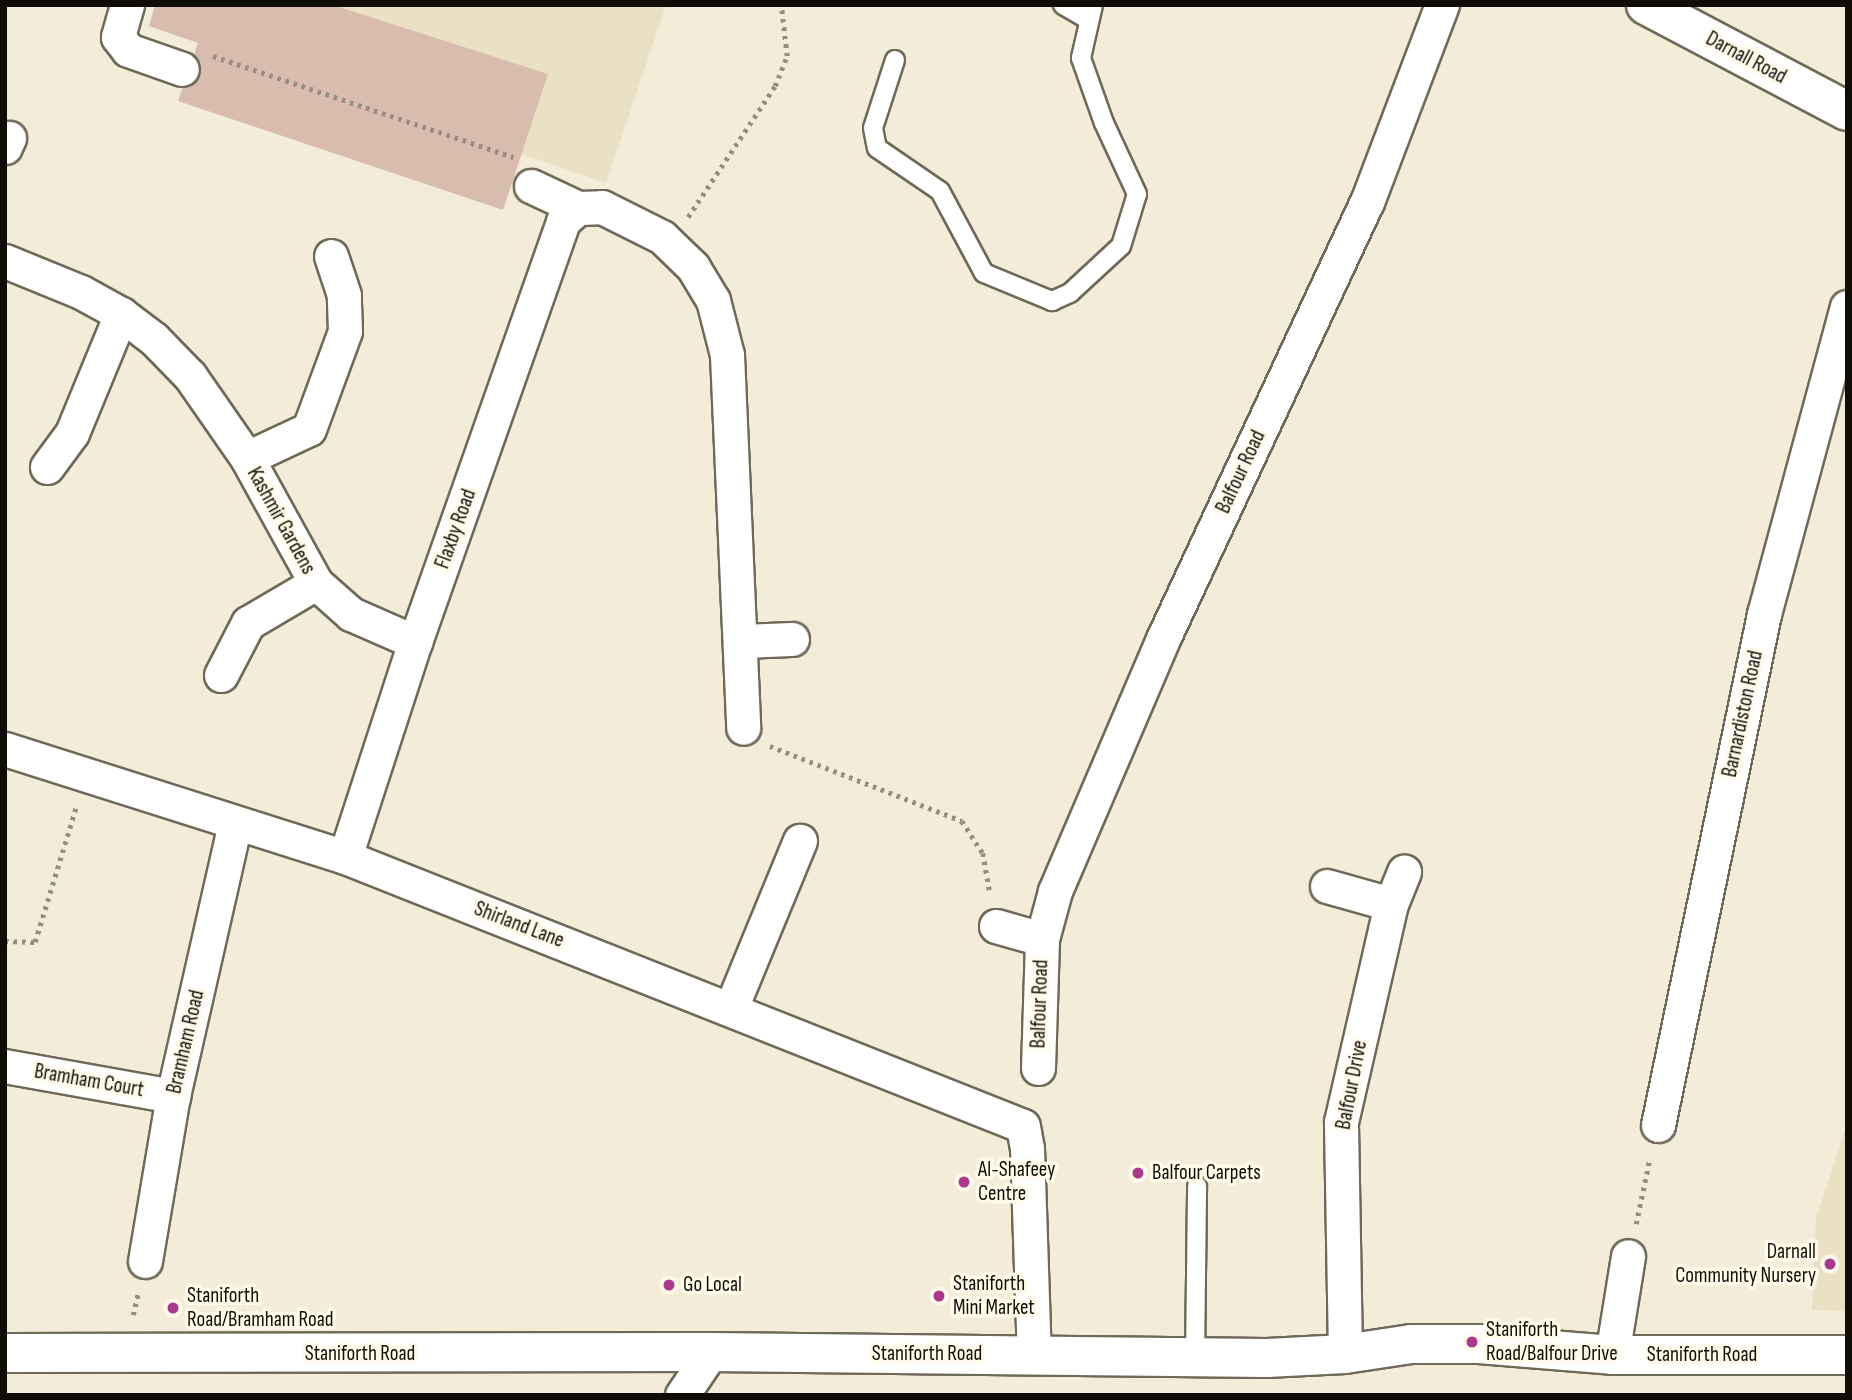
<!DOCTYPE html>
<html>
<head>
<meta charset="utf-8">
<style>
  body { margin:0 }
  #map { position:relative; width:1852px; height:1400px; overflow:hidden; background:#f3ecd8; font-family:"Sofia Sans Condensed",sans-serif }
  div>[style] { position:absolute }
  .built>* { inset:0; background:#eae1c5 }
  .green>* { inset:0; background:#d8bcae }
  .path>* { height:4.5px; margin-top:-2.25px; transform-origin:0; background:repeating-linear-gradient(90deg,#948f80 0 3.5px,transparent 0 8.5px) }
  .roads { filter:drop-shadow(2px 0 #6f6958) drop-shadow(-2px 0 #6f6958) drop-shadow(0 2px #6f6958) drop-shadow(0 -2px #6f6958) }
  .lane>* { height:18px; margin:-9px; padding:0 9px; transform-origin:9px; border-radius:9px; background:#fff }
  .street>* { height:33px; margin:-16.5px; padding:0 16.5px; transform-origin:16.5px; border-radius:16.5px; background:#fff }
  .secondary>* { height:38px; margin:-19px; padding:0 19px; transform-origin:19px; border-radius:19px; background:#fff }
  .dots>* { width:19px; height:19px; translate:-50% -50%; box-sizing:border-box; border:4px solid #fffae9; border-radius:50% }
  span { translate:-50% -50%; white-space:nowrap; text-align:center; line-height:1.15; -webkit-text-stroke:7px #fffae9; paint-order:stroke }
  .street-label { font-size:21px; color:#100d07 }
  .poi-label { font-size:21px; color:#100d07 }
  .left { translate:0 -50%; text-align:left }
  .right { translate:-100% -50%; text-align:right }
  .frame { position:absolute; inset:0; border:7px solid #100d07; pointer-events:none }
</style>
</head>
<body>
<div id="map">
  <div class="built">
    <i style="clip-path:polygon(333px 5px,666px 5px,606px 183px,521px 154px,547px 74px)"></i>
    <i style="clip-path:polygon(1847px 1124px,1847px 1311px,1812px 1310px,1816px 1218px)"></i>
  </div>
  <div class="green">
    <i style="clip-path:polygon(155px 5px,333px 5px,548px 74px,503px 210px,178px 101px,198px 43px,149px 26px)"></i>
  </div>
  <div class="path">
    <i style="left:213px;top:56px;width:317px;rotate:18.6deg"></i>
    <i style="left:688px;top:217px;width:157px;rotate:-56.4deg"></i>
    <i style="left:775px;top:86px;width:32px;rotate:-68deg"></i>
    <i style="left:787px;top:56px;width:51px;rotate:-96.7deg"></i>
    <i style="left:770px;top:746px;width:206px;rotate:21.3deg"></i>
    <i style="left:962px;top:821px;width:38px;rotate:57deg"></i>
    <i style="left:983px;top:853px;width:41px;rotate:80.1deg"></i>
    <i style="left:5px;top:941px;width:30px;rotate:2deg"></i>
    <i style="left:35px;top:942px;width:141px;rotate:-73.1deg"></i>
    <i style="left:1636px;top:1224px;width:68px;rotate:-78.2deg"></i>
    <i style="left:133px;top:1315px;width:23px;rotate:-77deg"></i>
  </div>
  <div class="roads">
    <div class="lane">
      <i style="left:1063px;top:5px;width:28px;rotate:30deg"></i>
      <i style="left:895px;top:60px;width:71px;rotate:107.9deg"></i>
      <i style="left:873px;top:128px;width:20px;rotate:79deg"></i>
      <i style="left:877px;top:148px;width:76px;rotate:34.3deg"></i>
      <i style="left:940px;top:191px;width:93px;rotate:61.8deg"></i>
      <i style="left:984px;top:273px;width:74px;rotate:22.4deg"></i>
      <i style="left:1052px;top:301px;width:20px;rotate:-24deg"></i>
      <i style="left:1070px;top:293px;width:69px;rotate:-42.7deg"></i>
      <i style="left:1121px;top:246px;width:54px;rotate:-72.9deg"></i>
      <i style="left:1137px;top:194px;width:78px;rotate:-114.9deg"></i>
      <i style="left:1104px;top:123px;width:69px;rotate:-109.5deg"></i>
      <i style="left:1081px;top:58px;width:54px;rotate:-77.2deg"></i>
      <i style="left:1195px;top:1358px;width:172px;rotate:-89.3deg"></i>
    </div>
    <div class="street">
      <i style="left:127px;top:5px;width:33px;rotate:106deg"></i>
      <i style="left:118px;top:37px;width:16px;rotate:52deg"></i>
      <i style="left:128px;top:50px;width:57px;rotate:19.4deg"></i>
      <i style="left:5px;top:147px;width:10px;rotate:-66deg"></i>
      <i style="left:531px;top:186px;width:52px;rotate:25.1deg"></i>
      <i style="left:5px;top:261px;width:82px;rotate:22.2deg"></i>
      <i style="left:81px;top:292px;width:46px;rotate:28.8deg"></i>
      <i style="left:121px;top:314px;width:41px;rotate:37.1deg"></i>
      <i style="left:154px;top:339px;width:52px;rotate:45.8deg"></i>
      <i style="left:190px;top:376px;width:100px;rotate:55.2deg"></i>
      <i style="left:247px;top:458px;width:143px;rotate:61.1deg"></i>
      <i style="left:316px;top:583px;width:47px;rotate:41.5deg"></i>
      <i style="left:351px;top:614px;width:70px;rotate:23.6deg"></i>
      <i style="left:247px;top:458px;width:68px;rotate:-25.1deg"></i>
      <i style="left:309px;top:429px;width:104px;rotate:-69.8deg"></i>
      <i style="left:345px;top:331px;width:36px;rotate:-92deg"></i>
      <i style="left:344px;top:295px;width:41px;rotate:-108.4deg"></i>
      <i style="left:47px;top:467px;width:42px;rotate:-53.7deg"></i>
      <i style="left:72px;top:433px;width:129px;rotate:-67.6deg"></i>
      <i style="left:742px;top:641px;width:50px;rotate:-2.3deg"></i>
      <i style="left:221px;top:675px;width:59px;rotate:-62.6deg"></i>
      <i style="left:248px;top:623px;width:79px;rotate:-30.5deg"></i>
      <i style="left:5px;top:749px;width:357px;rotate:17.6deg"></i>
      <i style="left:345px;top:857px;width:729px;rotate:21.64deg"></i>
      <i style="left:1023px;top:1126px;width:22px;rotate:80deg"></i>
      <i style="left:1027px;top:1148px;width:207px;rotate:88.1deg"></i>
      <i style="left:345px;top:857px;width:226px;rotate:-72deg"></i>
      <i style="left:415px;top:642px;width:446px;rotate:-70.6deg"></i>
      <i style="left:563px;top:221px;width:20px;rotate:-41deg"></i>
      <i style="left:578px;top:208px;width:24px;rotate:-2deg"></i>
      <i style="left:602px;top:207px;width:67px;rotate:26.6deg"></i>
      <i style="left:662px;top:237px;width:43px;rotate:44.1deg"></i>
      <i style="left:693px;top:267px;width:39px;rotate:59deg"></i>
      <i style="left:713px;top:300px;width:57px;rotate:75.7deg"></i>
      <i style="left:727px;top:355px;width:373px;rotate:87.5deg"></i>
      <i style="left:1327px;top:886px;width:66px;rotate:15.7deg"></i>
      <i style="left:996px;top:926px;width:48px;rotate:15.8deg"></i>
      <i style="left:731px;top:1008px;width:181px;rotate:-67.6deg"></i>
      <i style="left:5px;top:1066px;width:171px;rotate:10.1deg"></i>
      <i style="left:1038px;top:1068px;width:129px;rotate:-88.2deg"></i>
      <i style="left:1042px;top:939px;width:50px;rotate:-74.8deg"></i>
      <i style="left:1055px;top:891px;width:272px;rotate:-66.8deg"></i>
      <i style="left:1162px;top:641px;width:485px;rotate:-65deg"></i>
      <i style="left:1367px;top:202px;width:211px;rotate:-69.2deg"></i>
      <i style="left:1658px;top:1125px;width:522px;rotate:-78.28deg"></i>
      <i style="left:1764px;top:614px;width:318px;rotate:-74.9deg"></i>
      <i style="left:145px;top:1261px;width:167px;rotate:-80.4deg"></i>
      <i style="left:173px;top:1096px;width:279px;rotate:-77.2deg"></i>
      <i style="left:1345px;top:1354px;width:232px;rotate:-91deg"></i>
      <i style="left:1341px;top:1122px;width:224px;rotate:-77.1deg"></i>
      <i style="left:1391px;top:904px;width:35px;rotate:-68deg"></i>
      <i style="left:1612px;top:1355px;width:100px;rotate:-80.8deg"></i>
      <i style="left:682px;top:1395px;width:52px;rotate:-56deg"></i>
    </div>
    <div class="secondary">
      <i style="left:1646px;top:5px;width:227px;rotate:27.8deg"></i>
      <i style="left:5px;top:1353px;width:706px;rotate:-0.08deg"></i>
      <i style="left:711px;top:1352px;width:556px;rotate:0.62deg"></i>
      <i style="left:1267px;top:1358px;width:78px;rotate:-2.9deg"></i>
      <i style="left:1345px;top:1354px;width:67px;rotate:-8.6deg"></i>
      <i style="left:1411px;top:1344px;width:68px"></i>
      <i style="left:1479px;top:1344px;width:133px;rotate:4.7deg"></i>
      <i style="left:1612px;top:1355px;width:235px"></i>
    </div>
  </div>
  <div class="dots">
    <i style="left:1138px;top:1173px;background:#ad378e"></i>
    <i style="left:964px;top:1182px;background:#ad378e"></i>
    <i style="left:1830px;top:1264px;background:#ad378e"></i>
    <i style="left:669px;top:1285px;background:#ad378e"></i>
    <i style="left:939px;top:1296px;background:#ad378e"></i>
    <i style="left:173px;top:1308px;background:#ad378e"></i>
    <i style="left:1472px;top:1342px;background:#ad378e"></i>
  </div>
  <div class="street-label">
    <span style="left:1746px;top:58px;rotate:28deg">Darnall Road</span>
    <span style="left:1241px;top:472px;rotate:-65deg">Balfour Road</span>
    <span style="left:281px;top:521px;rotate:61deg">Kashmir Gardens</span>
    <span style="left:456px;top:529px;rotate:-70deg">Flaxby Road</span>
    <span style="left:1743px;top:714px;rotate:-78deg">Barnardiston Road</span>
    <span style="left:519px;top:925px;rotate:21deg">Shirland Lane</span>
    <span style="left:1040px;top:1004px;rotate:-88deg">Balfour Road</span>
    <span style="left:186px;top:1042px;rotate:-77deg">Bramham Road</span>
    <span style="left:89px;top:1081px;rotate:10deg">Bramham Court</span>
    <span style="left:1352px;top:1085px;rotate:-79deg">Balfour Drive</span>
    <span style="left:360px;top:1354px">Staniforth Road</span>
    <span style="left:927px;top:1354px">Staniforth Road</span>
    <span style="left:1702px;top:1355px">Staniforth Road</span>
  </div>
  <div class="poi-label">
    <span class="left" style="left:978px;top:1182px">Al-Shafeey<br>Centre</span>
    <span class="left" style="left:1152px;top:1173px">Balfour Carpets</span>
    <span class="right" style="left:1816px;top:1264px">Darnall<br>Community Nursery</span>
    <span class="left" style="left:953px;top:1296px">Staniforth<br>Mini Market</span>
    <span class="left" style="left:683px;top:1285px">Go Local</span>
    <span class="left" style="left:187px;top:1308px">Staniforth<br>Road/Bramham Road</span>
    <span class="left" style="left:1486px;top:1342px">Staniforth<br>Road/Balfour Drive</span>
  </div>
  <div class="frame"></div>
</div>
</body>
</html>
